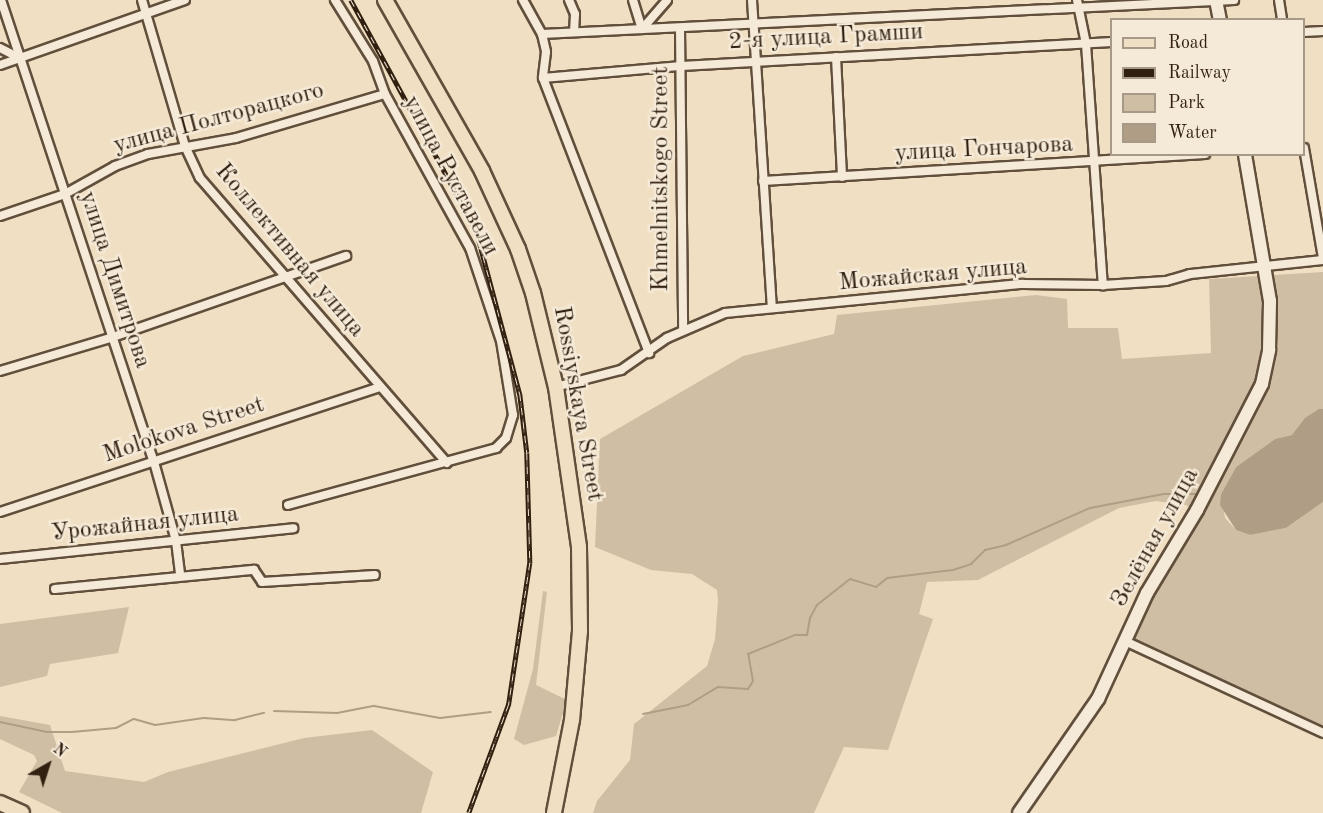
<!DOCTYPE html>
<html>
<head>
<meta charset="utf-8">
<style>
  body { margin:0 }
  #map { position:relative; width:1323px; height:813px; overflow:hidden; background:#f0dfc2; font-family:"Old Standard TT",serif }
  div>[style] { position:absolute }
  .green>* { inset:0; background:#d0bea4 }
  .water>* { inset:0; background:#af9e85 }
  .stream>* { height:2px; margin:-1px; padding:0 1px; transform-origin:1px; border-radius:1px; background:#af9e85 }
  .roads { filter:drop-shadow(2px 0 #614f3c) drop-shadow(-2px 0 #614f3c) drop-shadow(0 2px #614f3c) drop-shadow(0 -2px #614f3c) }
  .street>* { height:8px; margin:-4px; padding:0 4px; transform-origin:4px; border-radius:4px; background:#f5ead7 }
  .secondary>* { height:12px; margin:-6px; padding:0 6px; transform-origin:6px; border-radius:6px; background:#f5ead7 }
  .primary>* { height:14px; margin:-7px; padding:0 7px; transform-origin:7px; border-radius:7px; background:#f0dfc2 }
  .rail>* { height:4.5px; margin-top:-2.25px; transform-origin:0; background:repeating-linear-gradient(90deg,#f5ead7 0 7px,#311f0f 0 14px); box-sizing:border-box; border-block:2px solid #311f0f }
  span { translate:-50% -50%; white-space:nowrap; text-align:center; line-height:1.15; -webkit-text-stroke:5px #f5ead7; paint-order:stroke }
  .street-label { font-size:24px; color:#311f0f }
  .legend { position:absolute; left:1110px; top:18px; width:195px; height:138px; box-sizing:border-box; background:#f5ead7; border:2px solid #a79987; margin:0; padding:8px 10px; list-style:none; font-size:18px; color:#311f0f }
  .legend li { display:flex; align-items:center; gap:12px; height:30px }
  .legend b { width:30px; border:2px solid #a79987 }
  .north { position:absolute; left:18px; top:735px; width:60px; height:60px; -webkit-text-stroke:4px #f5ead7; paint-order:stroke; rotate:39deg; font-size:16px; font-weight:700; line-height:24px; text-align:center; color:#311f0f }
  .north::after { content:''; display:block; margin:auto; width:21px; height:27px; background:#311f0f; clip-path:polygon(50% 0,100% 100%,50% 72%,0 100%) }
</style>
</head>
<body>
<div id="map">
  <div class="green">
    <i style="clip-path:polygon(1323px 272px,1323px 409px,1292px 435px,1275px 439px,1236px 467px,1221px 494px,1225px 518px,1236px 530px,1250px 535px,1286px 528px,1323px 502px,1323px 734px,1131px 644px,1158px 588px,1202px 515px,1186px 505px,1156px 501px,1119px 508px,978px 580px,927px 582px,919px 614px,933px 619px,888px 750px,844px 747px,814px 813px,593px 813px,597px 801px,630px 760px,634px 724px,707px 666px,715px 639px,718px 600px,717px 590px,692px 574px,651px 570px,595px 547px,600px 439px,743px 356px,834px 334px,837px 315px,1036px 295px,1067px 299px,1068px 328px,1118px 328px,1122px 359px,1211px 353px,1209px 279px)"></i>
    <i style="clip-path:polygon(543px 591px,547px 592px,536px 685px,567px 700px,556px 736px,524px 745px,514px 739px,533px 669px)"></i>
    <i style="clip-path:polygon(129px 607px,118px 653px,50px 664px,47px 676px,0 687px,0 624px)"></i>
    <i style="clip-path:polygon(0 716px,50px 725px,65px 771px,144px 782px,168px 772px,304px 738px,372px 730px,433px 772px,421px 813px,62px 813px,19px 792px,37px 761px,34px 755px,0 739px)"></i>
  </div>
  <div class="water">
    <i style="clip-path:polygon(1319px 409px,1323px 409px,1323px 502px,1286px 528px,1250px 535px,1236px 530px,1220px 505px,1221px 494px,1236px 467px,1275px 439px,1292px 435px,1305px 418px)"></i>
  </div>
  <div class="stream">
    <i style="left:274px;top:711px;width:63px;rotate:1.8deg"></i>
    <i style="left:337px;top:713px;width:38px;rotate:-11deg"></i>
    <i style="left:374px;top:706px;width:67px;rotate:10.3deg"></i>
    <i style="left:440px;top:718px;width:51px;rotate:-6.7deg"></i>
    <i style="left:643px;top:714px;width:46px;rotate:-11.3deg"></i>
    <i style="left:688px;top:705px;width:35px;rotate:-31deg"></i>
    <i style="left:718px;top:687px;width:30px;rotate:4deg"></i>
    <i style="left:748px;top:689px;width:9px;rotate:-58deg"></i>
    <i style="left:753px;top:681px;width:27px;rotate:-100deg"></i>
    <i style="left:748px;top:654px;width:51px;rotate:-22deg"></i>
    <i style="left:795px;top:635px;width:12px"></i>
    <i style="left:807px;top:635px;width:17px;rotate:-80deg"></i>
    <i style="left:810px;top:618px;width:15px;rotate:-62deg"></i>
    <i style="left:817px;top:605px;width:42px;rotate:-38.2deg"></i>
    <i style="left:850px;top:579px;width:27px;rotate:17deg"></i>
    <i style="left:876px;top:587px;width:14px;rotate:-39deg"></i>
    <i style="left:887px;top:578px;width:66px;rotate:-6.9deg"></i>
    <i style="left:953px;top:570px;width:19px;rotate:-18deg"></i>
    <i style="left:971px;top:564px;width:20px;rotate:-45deg"></i>
    <i style="left:985px;top:550px;width:22px;rotate:-13deg"></i>
    <i style="left:1006px;top:545px;width:92px;rotate:-23.8deg"></i>
    <i style="left:1090px;top:508px;width:75px;rotate:-10.7deg"></i>
    <i style="left:1164px;top:494px;width:36px"></i>
    <i style="left:0;top:722px;width:48px;rotate:12deg"></i>
    <i style="left:47px;top:732px;width:25px"></i>
    <i style="left:72px;top:732px;width:44px;rotate:-5.2deg"></i>
    <i style="left:116px;top:728px;width:20px;rotate:-27deg"></i>
    <i style="left:134px;top:719px;width:22px;rotate:16deg"></i>
    <i style="left:155px;top:725px;width:49px;rotate:-8.1deg"></i>
    <i style="left:204px;top:718px;width:31px;rotate:4deg"></i>
    <i style="left:235px;top:720px;width:30px;rotate:-14deg"></i>
  </div>
  <div class="roads">
    <div class="street">
      <i style="left:1px;top:0;width:487px;rotate:71.7deg"></i>
      <i style="left:154px;top:462px;width:82px;rotate:74.4deg"></i>
      <i style="left:176px;top:541px;width:35px;rotate:83deg"></i>
      <i style="left:142px;top:0;width:152px;rotate:73.6deg"></i>
      <i style="left:185px;top:146px;width:35px;rotate:65deg"></i>
      <i style="left:200px;top:178px;width:377px;rotate:49.1deg"></i>
      <i style="left:523px;top:0;width:39px;rotate:61deg"></i>
      <i style="left:542px;top:34px;width:18px;rotate:77deg"></i>
      <i style="left:546px;top:52px;width:26px;rotate:97deg"></i>
      <i style="left:543px;top:78px;width:295px;rotate:68.9deg"></i>
      <i style="left:569px;top:0;width:15px;rotate:67deg"></i>
      <i style="left:575px;top:14px;width:18px;rotate:93deg"></i>
      <i style="left:633px;top:0;width:30px;rotate:73deg"></i>
      <i style="left:752px;top:0;width:308px;rotate:86.3deg"></i>
      <i style="left:1077px;top:0;width:45px;rotate:78.4deg"></i>
      <i style="left:1086px;top:44px;width:242px;rotate:86deg"></i>
      <i style="left:1279px;top:0;width:20px;rotate:81deg"></i>
      <i style="left:680px;top:28px;width:302px;rotate:89.4deg"></i>
      <i style="left:642px;top:29px;width:38px;rotate:-49deg"></i>
      <i style="left:1304px;top:32px;width:19px;rotate:-3deg"></i>
      <i style="left:542px;top:34px;width:693px;rotate:-2.81deg"></i>
      <i style="left:0;top:48px;width:22px;rotate:27deg"></i>
      <i style="left:836px;top:57px;width:120px;rotate:87.1deg"></i>
      <i style="left:0;top:65px;width:196px;rotate:-19.4deg"></i>
      <i style="left:543px;top:78px;width:139px;rotate:-5deg"></i>
      <i style="left:681px;top:66px;width:432px;rotate:-3.2deg"></i>
      <i style="left:1304px;top:148px;width:112px;rotate:80.2deg"></i>
      <i style="left:763px;top:181px;width:443px;rotate:-3.5deg"></i>
      <i style="left:0;top:216px;width:69px;rotate:-18.7deg"></i>
      <i style="left:65px;top:194px;width:57px;rotate:-29.2deg"></i>
      <i style="left:115px;top:166px;width:35px;rotate:-20deg"></i>
      <i style="left:148px;top:154px;width:89px;rotate:-10.3deg"></i>
      <i style="left:236px;top:138px;width:155px;rotate:-16.5deg"></i>
      <i style="left:0;top:371px;width:118px;rotate:-16.7deg"></i>
      <i style="left:113px;top:337px;width:247px;rotate:-19.2deg"></i>
      <i style="left:563px;top:385px;width:60px;rotate:-14.5deg"></i>
      <i style="left:621px;top:370px;width:56px;rotate:-34.8deg"></i>
      <i style="left:667px;top:338px;width:63px;rotate:-23.3deg"></i>
      <i style="left:725px;top:313px;width:299px;rotate:-5.6deg"></i>
      <i style="left:1023px;top:284px;width:80px;rotate:0.7deg"></i>
      <i style="left:1103px;top:285px;width:63px;rotate:-3.6deg"></i>
      <i style="left:1166px;top:281px;width:25px;rotate:-16deg"></i>
      <i style="left:1190px;top:274px;width:134px;rotate:-6deg"></i>
      <i style="left:288px;top:505px;width:216px;rotate:-15.3deg"></i>
      <i style="left:496px;top:448px;width:14px;rotate:-45deg"></i>
      <i style="left:506px;top:438px;width:24px;rotate:-73deg"></i>
      <i style="left:513px;top:415px;width:75px;rotate:-99.2deg"></i>
      <i style="left:501px;top:341px;width:98px;rotate:-108.4deg"></i>
      <i style="left:470px;top:248px;width:176px;rotate:-118.9deg"></i>
      <i style="left:385px;top:94px;width:35px;rotate:-110deg"></i>
      <i style="left:373px;top:61px;width:72px;rotate:-121.9deg"></i>
      <i style="left:0;top:512px;width:400px;rotate:-18.2deg"></i>
      <i style="left:0;top:559px;width:295px;rotate:-6deg"></i>
      <i style="left:55px;top:589px;width:200px;rotate:-5.5deg"></i>
      <i style="left:254px;top:570px;width:14px;rotate:56deg"></i>
      <i style="left:262px;top:582px;width:113px;rotate:-3.5deg"></i>
      <i style="left:1125px;top:641px;width:218px;rotate:24.9deg"></i>
    </div>
    <div class="secondary">
      <i style="left:1216px;top:0;width:20px;rotate:79deg"></i>
      <i style="left:1019px;top:813px;width:139px;rotate:-55.3deg"></i>
      <i style="left:1098px;top:699px;width:117px;rotate:-65.2deg"></i>
      <i style="left:1147px;top:593px;width:97px;rotate:-58.9deg"></i>
      <i style="left:1197px;top:510px;width:142px;rotate:-62.7deg"></i>
      <i style="left:1262px;top:384px;width:35px;rotate:-78deg"></i>
      <i style="left:1269px;top:350px;width:49px;rotate:-88.8deg"></i>
      <i style="left:1270px;top:301px;width:149px;rotate:-99.7deg"></i>
    </div>
    <div class="primary">
      <i style="left:385px;top:0;width:197px;rotate:60.4deg"></i>
      <i style="left:482px;top:171px;width:86px;rotate:65.2deg"></i>
      <i style="left:518px;top:249px;width:46px;rotate:71.2deg"></i>
      <i style="left:533px;top:293px;width:97px;rotate:76.3deg"></i>
      <i style="left:556px;top:387px;width:162px;rotate:81.8deg"></i>
      <i style="left:579px;top:547px;width:84px;rotate:89.3deg"></i>
      <i style="left:580px;top:631px;width:89px;rotate:95.1deg"></i>
      <i style="left:572px;top:720px;width:95px;rotate:101deg"></i>
      <i style="left:0;top:803px;width:24px;rotate:24deg"></i>
    </div>
  </div>
  <div class="rail">
    <i style="left:351px;top:0;width:261px;rotate:61.4deg"></i>
    <i style="left:476px;top:229px;width:171px;rotate:75.1deg"></i>
    <i style="left:520px;top:394px;width:59px;rotate:83.2deg"></i>
    <i style="left:527px;top:453px;width:110px;rotate:88.4deg"></i>
    <i style="left:530px;top:563px;width:143px;rotate:98.5deg"></i>
    <i style="left:509px;top:704px;width:116px;rotate:110.2deg"></i>
  </div>
  <div class="street-label">
    <span style="left:826px;top:38px;rotate:-3deg">2-я улица Грамши</span>
    <span style="left:219px;top:119px;rotate:-15deg">улица Полторацкого</span>
    <span style="left:984px;top:150px;rotate:-3deg">улица Гончарова</span>
    <span style="left:450px;top:176px;rotate:62deg">улица Руставели</span>
    <span style="left:662px;top:179px;rotate:-90deg">Khmelnitskogo Street</span>
    <span style="left:289px;top:251px;rotate:50deg">Коллективная улица</span>
    <span style="left:933px;top:276px;rotate:-5deg">Можайская улица</span>
    <span style="left:114px;top:280px;rotate:72deg">улица Димитрова</span>
    <span style="left:577px;top:404px;rotate:80deg">Rossiyskaya Street</span>
    <span style="left:184px;top:431px;rotate:-18deg">Molokova Street</span>
    <span style="left:145px;top:525px;rotate:-6deg">Урожайная улица</span>
    <span style="left:1156px;top:538px;rotate:-61deg">Зелёная улица</span>
  </div>
  <ul class="legend">
  <li><b style="height:8px;background:#f0dfc2"></b>Road</li>
  <li><b style="height:8px;background:#311f0f"></b>Railway</li>
  <li><b style="height:16px;background:#d0bea4"></b>Park</li>
  <li><b style="height:16px;background:#af9e85"></b>Water</li>
  </ul>
  <div class="north">N</div>
</div>
</body>
</html>
